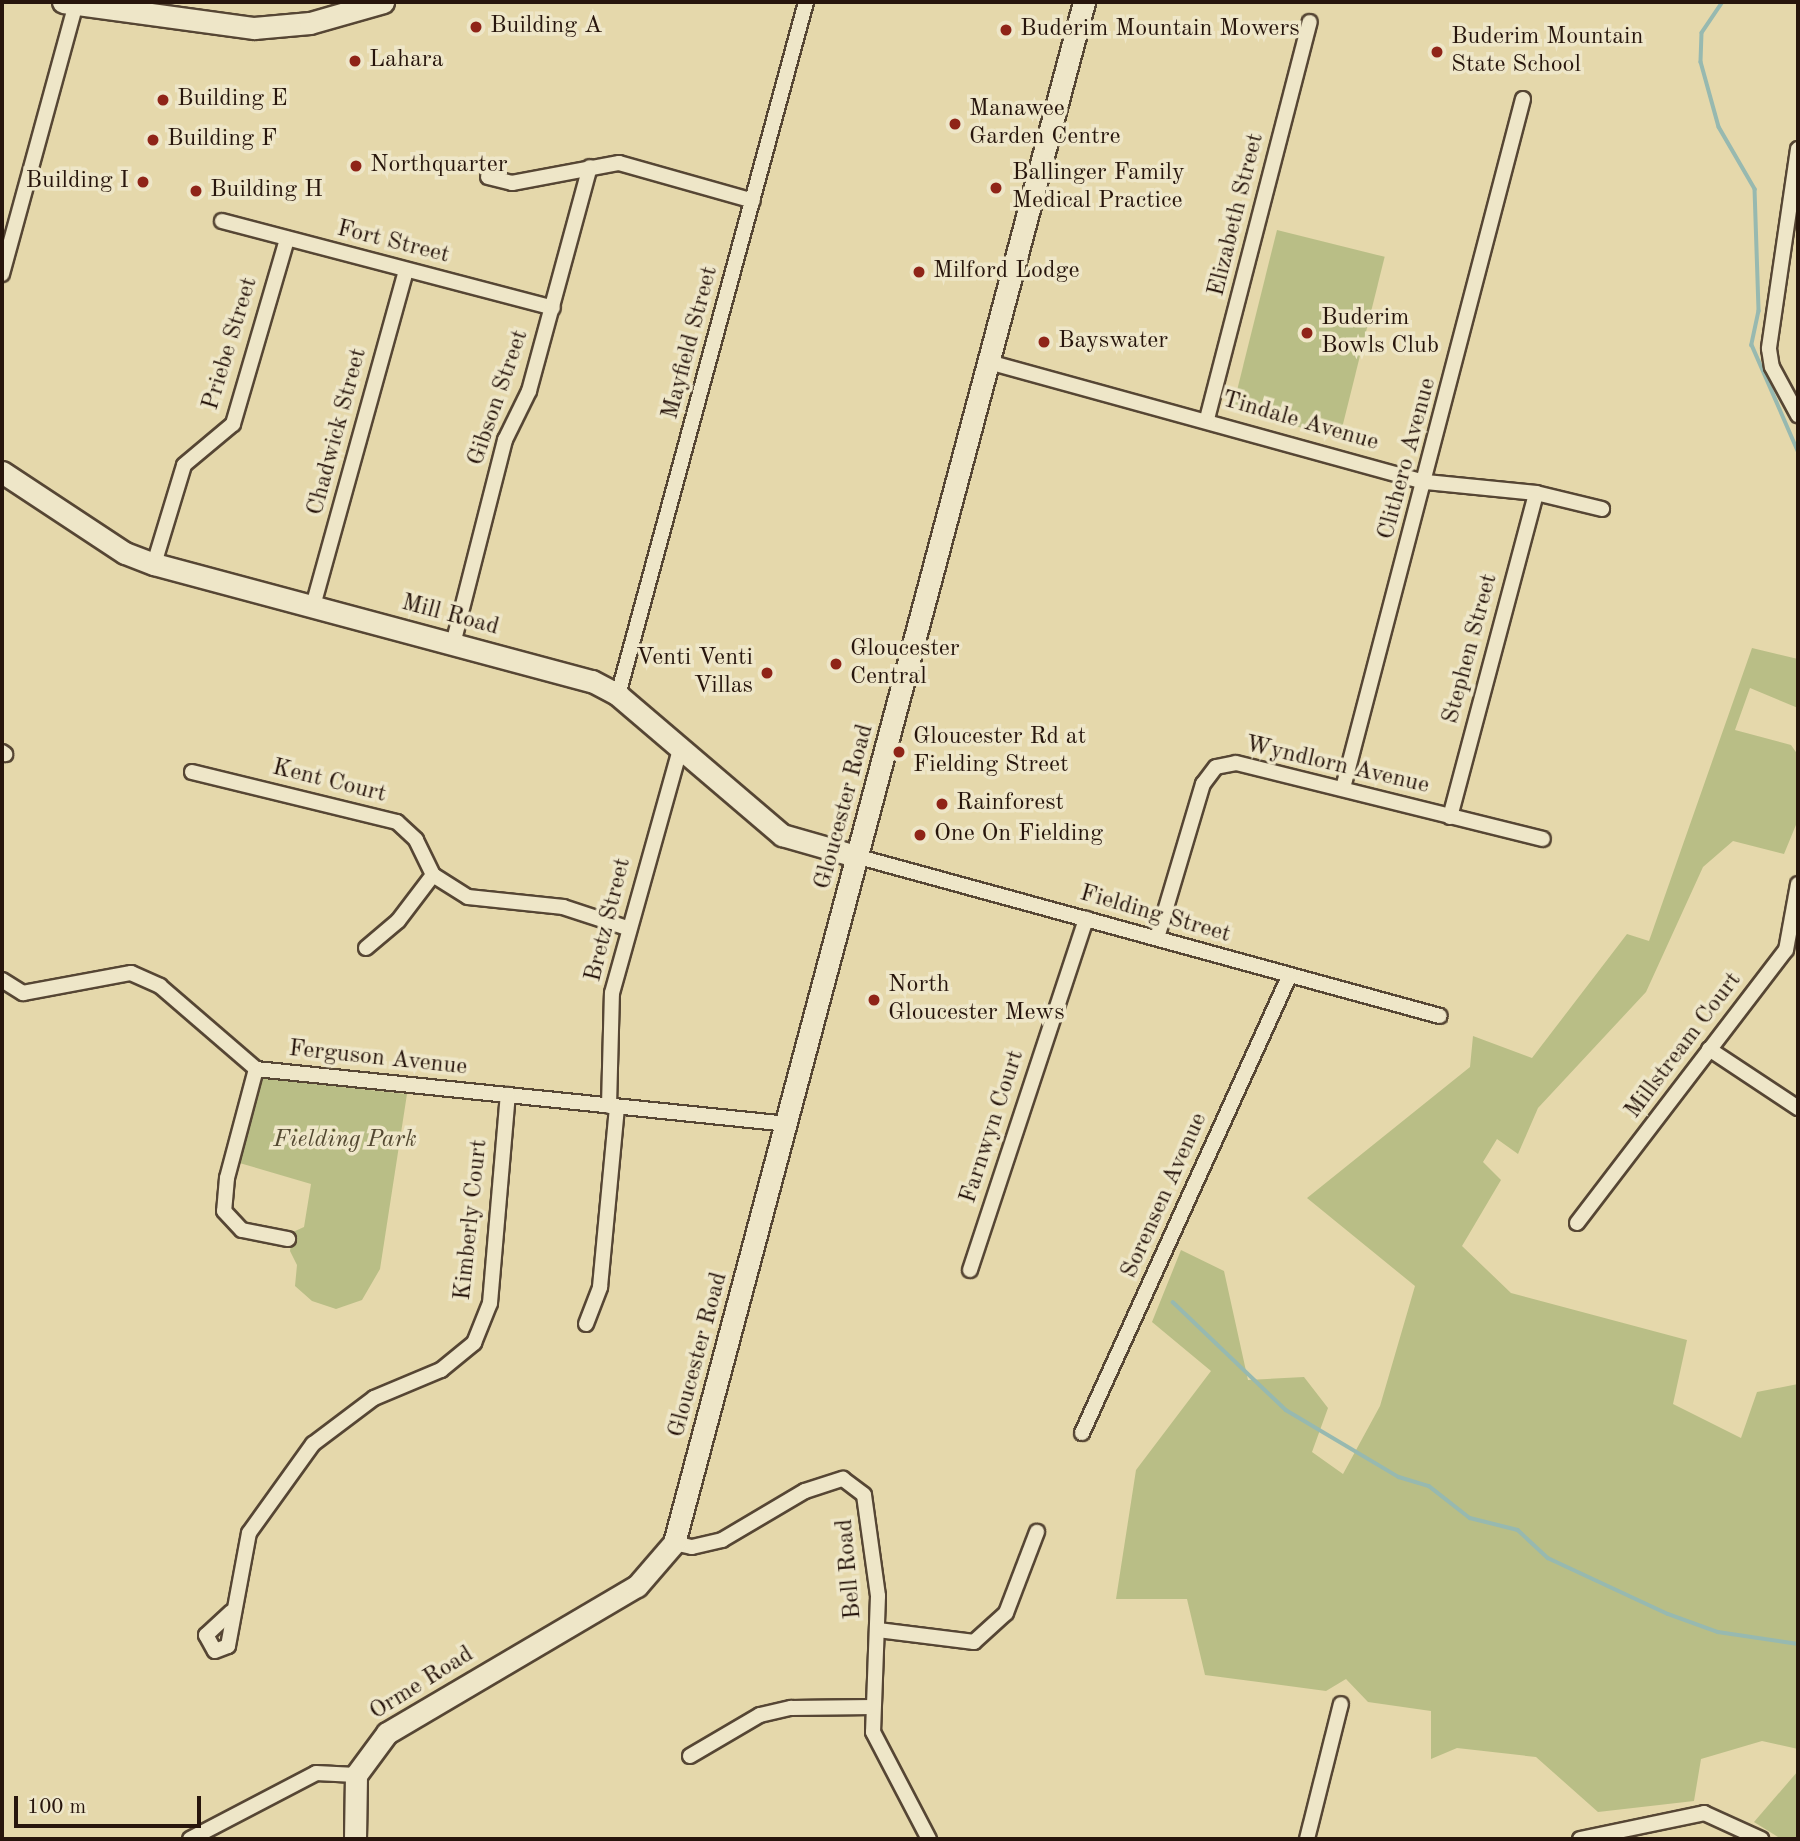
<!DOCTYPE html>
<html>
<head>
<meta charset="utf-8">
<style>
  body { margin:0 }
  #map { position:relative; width:1800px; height:1841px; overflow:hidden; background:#e5d8ab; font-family:"Old Standard TT",serif }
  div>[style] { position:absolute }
  .green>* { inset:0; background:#b9be86; transform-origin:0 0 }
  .stream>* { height:3.5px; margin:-1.75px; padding:0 1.75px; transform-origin:1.75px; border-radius:1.75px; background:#97b9b0 }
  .roads { filter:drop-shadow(2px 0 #564634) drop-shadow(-2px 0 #564634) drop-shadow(0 2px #564634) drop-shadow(0 -2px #564634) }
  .street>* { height:14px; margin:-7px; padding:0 7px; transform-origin:7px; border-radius:7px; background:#eee6c8 }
  .secondary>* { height:21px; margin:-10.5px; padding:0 10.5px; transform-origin:10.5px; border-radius:10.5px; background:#eee6c8 }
  .dots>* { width:19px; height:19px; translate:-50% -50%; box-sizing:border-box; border:4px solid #eee6c8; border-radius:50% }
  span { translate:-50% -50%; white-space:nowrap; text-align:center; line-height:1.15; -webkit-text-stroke:7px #eee6c8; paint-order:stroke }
  .poi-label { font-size:24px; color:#27150c }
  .left { translate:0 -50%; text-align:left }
  .right { translate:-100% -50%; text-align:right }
  .street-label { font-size:24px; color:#27150c }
  .park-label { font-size:24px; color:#534831; font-style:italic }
  .frame { position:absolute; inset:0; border:4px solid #27150c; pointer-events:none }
  .scale { position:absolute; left:14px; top:1796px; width:187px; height:32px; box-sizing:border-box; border:4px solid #27150c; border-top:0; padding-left:9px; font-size:21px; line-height:24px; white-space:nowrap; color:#27150c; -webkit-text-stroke:5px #eee6c8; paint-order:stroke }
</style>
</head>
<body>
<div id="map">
  <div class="green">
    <i style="left:1277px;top:230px;width:111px;height:186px;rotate:14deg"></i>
    <i style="clip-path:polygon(1752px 648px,1798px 659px,1798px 708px,1750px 688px,1735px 730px,1791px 745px,1798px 755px,1798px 820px,1784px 854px,1733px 841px,1703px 867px,1646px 992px,1538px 1108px,1518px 1154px,1497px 1139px,1483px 1162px,1501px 1180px,1462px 1246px,1511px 1293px,1687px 1340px,1673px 1404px,1741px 1438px,1757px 1392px,1798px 1384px,1798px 1749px,1762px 1741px,1701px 1759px,1694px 1801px,1598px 1812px,1536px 1757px,1457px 1748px,1431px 1759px,1431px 1711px,1368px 1702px,1346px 1679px,1326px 1691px,1205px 1675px,1187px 1599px,1116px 1599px,1136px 1470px,1211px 1371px,1152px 1322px,1181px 1250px,1224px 1271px,1248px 1380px,1304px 1377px,1328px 1408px,1312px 1452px,1343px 1474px,1380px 1406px,1415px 1286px,1307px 1198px,1470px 1067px,1473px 1036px,1532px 1058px,1627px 934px,1649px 941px)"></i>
    <i style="clip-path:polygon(257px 1078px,407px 1094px,380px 1269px,362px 1300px,336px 1309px,312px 1301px,295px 1286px,297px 1265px,290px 1251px,293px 1232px,304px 1227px,311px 1184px,236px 1162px)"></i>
    <i style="clip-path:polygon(1798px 1771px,1798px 1839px,1781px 1839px,1754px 1822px)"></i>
  </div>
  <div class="stream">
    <i style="left:1723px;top:2px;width:37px;rotate:124deg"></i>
    <i style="left:1702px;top:33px;width:29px;rotate:92deg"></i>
    <i style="left:1701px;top:62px;width:67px;rotate:74.5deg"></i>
    <i style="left:1719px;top:127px;width:72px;rotate:59.9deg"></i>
    <i style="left:1755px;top:189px;width:122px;rotate:88.1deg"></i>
    <i style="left:1759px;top:311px;width:35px;rotate:102deg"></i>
    <i style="left:1752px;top:345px;width:116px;rotate:66.5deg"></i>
    <i style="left:1173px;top:1302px;width:156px;rotate:43.7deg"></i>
    <i style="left:1286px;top:1410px;width:131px;rotate:30.7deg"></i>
    <i style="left:1399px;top:1477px;width:31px;rotate:17deg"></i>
    <i style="left:1429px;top:1486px;width:52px;rotate:38deg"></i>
    <i style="left:1470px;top:1518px;width:49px;rotate:14deg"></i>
    <i style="left:1518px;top:1530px;width:41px;rotate:43deg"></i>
    <i style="left:1548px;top:1558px;width:132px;rotate:25deg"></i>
    <i style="left:1668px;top:1614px;width:53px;rotate:19.8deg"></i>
    <i style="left:1718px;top:1632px;width:81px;rotate:8.5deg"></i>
  </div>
  <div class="roads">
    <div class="street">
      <i style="left:1798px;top:149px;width:202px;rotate:98.3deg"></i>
      <i style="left:1769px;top:349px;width:18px;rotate:81deg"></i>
      <i style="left:1772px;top:367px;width:55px;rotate:61.6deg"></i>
      <i style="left:488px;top:177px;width:25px;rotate:14deg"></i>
      <i style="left:512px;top:183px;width:109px;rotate:-10.6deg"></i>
      <i style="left:619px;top:163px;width:139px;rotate:15.8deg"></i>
      <i style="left:222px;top:221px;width:342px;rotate:14.7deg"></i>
      <i style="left:2px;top:274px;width:280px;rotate:-74.7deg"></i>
      <i style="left:989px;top:362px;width:453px;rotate:15.4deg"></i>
      <i style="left:1426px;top:482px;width:111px;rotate:5.7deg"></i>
      <i style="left:1536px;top:493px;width:68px;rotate:13.6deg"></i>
      <i style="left:1207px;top:419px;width:410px;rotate:-75.5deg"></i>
      <i style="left:154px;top:564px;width:103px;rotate:-73.1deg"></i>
      <i style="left:184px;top:465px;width:64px;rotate:-39.9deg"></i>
      <i style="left:233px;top:424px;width:193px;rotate:-73.7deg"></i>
      <i style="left:313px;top:606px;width:348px;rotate:-74.5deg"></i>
      <i style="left:453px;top:644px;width:211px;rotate:-75.7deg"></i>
      <i style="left:505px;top:440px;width:55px;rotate:-63.9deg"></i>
      <i style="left:529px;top:391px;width:232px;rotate:-74.8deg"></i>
      <i style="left:618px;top:695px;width:718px;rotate:-74.82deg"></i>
      <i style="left:2px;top:752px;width:4px;rotate:34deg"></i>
      <i style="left:192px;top:772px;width:211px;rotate:13.7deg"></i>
      <i style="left:397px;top:822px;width:26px;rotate:43deg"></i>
      <i style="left:416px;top:840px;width:39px;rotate:64deg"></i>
      <i style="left:433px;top:875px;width:41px;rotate:32.2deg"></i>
      <i style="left:468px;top:897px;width:96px;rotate:6deg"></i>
      <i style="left:563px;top:907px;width:67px;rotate:18.2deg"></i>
      <i style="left:1343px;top:788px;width:712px;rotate:-75.36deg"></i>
      <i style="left:1450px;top:817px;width:335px;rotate:-75.1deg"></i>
      <i style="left:859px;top:857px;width:602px;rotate:15.31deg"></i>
      <i style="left:1157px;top:938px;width:161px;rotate:-73.4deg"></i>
      <i style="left:1203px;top:784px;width:21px;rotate:-53deg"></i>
      <i style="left:1216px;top:767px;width:20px;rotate:-11deg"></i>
      <i style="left:1236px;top:763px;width:316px;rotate:13.9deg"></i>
      <i style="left:366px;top:948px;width:42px;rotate:-40.2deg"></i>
      <i style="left:398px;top:921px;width:58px;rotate:-52.7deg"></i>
      <i style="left:2px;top:980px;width:25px;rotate:32deg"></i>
      <i style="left:23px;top:993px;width:110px;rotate:-10.5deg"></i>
      <i style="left:131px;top:973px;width:32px;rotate:24deg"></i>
      <i style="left:160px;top:986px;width:127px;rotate:40.8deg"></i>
      <i style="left:256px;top:1069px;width:535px;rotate:5.9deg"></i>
      <i style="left:1709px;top:1049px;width:107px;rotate:33.5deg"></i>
      <i style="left:256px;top:1069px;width:113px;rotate:104.9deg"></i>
      <i style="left:227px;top:1178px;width:33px;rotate:95deg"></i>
      <i style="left:224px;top:1211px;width:26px;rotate:47deg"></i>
      <i style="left:242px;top:1230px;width:47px;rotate:11.1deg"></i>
      <i style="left:609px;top:1106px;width:113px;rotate:-88.5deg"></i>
      <i style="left:612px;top:993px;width:253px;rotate:-74.4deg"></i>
      <i style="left:1577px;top:1223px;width:344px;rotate:-52.6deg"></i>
      <i style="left:1786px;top:950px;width:67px;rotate:-79.7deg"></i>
      <i style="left:970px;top:1270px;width:370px;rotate:-71.7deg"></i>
      <i style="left:586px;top:1324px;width:40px;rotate:-69deg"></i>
      <i style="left:600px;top:1287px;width:181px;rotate:-84.6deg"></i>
      <i style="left:1082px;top:1433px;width:499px;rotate:-65.6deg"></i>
      <i style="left:674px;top:1543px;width:18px;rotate:13deg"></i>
      <i style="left:692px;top:1547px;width:31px;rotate:-13deg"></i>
      <i style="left:722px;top:1540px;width:96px;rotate:-30.6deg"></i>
      <i style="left:805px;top:1491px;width:40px;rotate:-18deg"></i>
      <i style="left:843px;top:1479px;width:26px;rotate:37deg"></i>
      <i style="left:864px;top:1495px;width:102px;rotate:82.1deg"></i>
      <i style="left:878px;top:1596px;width:136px;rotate:92.1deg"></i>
      <i style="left:873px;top:1732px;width:121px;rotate:62.4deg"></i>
      <i style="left:231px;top:1612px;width:34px;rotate:137deg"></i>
      <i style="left:206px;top:1635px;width:18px;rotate:61deg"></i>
      <i style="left:215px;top:1651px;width:14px;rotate:-21deg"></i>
      <i style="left:228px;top:1646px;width:115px;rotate:-79.5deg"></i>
      <i style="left:249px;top:1533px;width:110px;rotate:-54.3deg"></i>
      <i style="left:313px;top:1444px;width:76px;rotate:-37deg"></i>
      <i style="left:374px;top:1398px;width:73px;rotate:-22.7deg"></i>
      <i style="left:441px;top:1370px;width:43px;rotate:-39.3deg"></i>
      <i style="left:474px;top:1343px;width:43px;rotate:-68.2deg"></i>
      <i style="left:490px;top:1303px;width:209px;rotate:-85.1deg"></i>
      <i style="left:878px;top:1630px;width:97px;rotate:7.1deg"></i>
      <i style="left:974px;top:1642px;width:43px;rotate:-42.2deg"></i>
      <i style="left:1006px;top:1613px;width:87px;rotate:-69.1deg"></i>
      <i style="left:690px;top:1756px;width:81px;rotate:-30.4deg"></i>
      <i style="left:760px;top:1715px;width:32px;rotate:-13deg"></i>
      <i style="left:791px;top:1708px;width:82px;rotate:-0.7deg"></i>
      <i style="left:190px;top:1839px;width:142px;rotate:-27.6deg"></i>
      <i style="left:316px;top:1773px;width:40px;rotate:2.9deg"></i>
      <i style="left:1307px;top:1839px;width:139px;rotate:-75.9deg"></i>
      <i style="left:1580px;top:1839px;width:127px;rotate:-11.8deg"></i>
      <i style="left:1704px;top:1813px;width:63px;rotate:24.5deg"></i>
    </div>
    <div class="secondary">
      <i style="left:63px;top:2px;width:193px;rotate:7.8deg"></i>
      <i style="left:254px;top:28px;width:56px;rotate:-5.1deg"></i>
      <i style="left:310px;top:23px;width:76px;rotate:-16deg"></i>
      <i style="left:2px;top:472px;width:147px;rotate:33.4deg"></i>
      <i style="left:125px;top:553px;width:31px;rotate:21deg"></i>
      <i style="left:154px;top:564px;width:453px;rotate:15deg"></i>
      <i style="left:592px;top:681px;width:30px;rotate:28deg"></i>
      <i style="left:618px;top:695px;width:216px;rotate:40.5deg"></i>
      <i style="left:782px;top:835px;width:80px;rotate:15.9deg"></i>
      <i style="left:355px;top:1839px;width:64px;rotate:-89.1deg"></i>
      <i style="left:356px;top:1775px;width:52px;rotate:-53.6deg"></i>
      <i style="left:387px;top:1733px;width:290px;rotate:-30.5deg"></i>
      <i style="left:637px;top:1586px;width:57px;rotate:-49.3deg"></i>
      <i style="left:674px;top:1543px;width:1595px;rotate:-75.1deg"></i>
    </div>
  </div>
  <div class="dots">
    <i style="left:476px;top:27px;background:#8f2418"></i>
    <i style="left:1006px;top:30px;background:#8f2418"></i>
    <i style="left:1437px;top:52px;background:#8f2418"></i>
    <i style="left:355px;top:61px;background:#8f2418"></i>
    <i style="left:163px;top:100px;background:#8f2418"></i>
    <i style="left:955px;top:124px;background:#8f2418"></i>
    <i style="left:153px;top:140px;background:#8f2418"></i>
    <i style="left:356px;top:166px;background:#8f2418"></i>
    <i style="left:143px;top:182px;background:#8f2418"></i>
    <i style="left:996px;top:188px;background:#8f2418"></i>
    <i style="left:196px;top:191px;background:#8f2418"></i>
    <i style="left:919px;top:272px;background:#8f2418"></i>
    <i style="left:1307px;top:333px;background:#8f2418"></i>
    <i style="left:1044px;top:342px;background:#8f2418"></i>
    <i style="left:836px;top:664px;background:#8f2418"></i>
    <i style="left:767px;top:673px;background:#8f2418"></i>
    <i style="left:899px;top:752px;background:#8f2418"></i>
    <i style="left:942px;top:804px;background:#8f2418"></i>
    <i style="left:920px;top:835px;background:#8f2418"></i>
    <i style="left:874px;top:1000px;background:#8f2418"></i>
  </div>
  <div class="poi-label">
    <span class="left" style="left:490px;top:27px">Building A</span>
    <span class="left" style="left:1020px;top:30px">Buderim Mountain Mowers</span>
    <span class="left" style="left:1451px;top:52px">Buderim Mountain<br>State School</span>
    <span class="left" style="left:369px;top:61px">Lahara</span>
    <span class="left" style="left:177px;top:100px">Building E</span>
    <span class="left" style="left:969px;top:124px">Manawee<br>Garden Centre</span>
    <span class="left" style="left:167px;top:140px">Building F</span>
    <span class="left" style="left:370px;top:166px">Northquarter</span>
    <span class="left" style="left:1012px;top:188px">Ballinger Family<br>Medical Practice</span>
    <span class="right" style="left:129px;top:182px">Building I</span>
    <span class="left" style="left:210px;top:191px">Building H</span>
    <span class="left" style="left:933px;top:272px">Milford Lodge</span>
    <span class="left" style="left:1321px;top:333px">Buderim<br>Bowls Club</span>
    <span class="left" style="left:1058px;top:342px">Bayswater</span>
    <span class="left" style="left:850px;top:664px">Gloucester<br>Central</span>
    <span class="right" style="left:753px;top:673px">Venti Venti<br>Villas</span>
    <span class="left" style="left:913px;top:752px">Gloucester Rd at<br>Fielding Street</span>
    <span class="left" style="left:956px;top:804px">Rainforest</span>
    <span class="left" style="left:934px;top:835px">One On Fielding</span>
    <span class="left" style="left:888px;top:1000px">North<br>Gloucester Mews</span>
  </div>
  <div class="street-label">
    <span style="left:1237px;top:215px;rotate:-76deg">Elizabeth Street</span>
    <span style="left:393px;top:243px;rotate:14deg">Fort Street</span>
    <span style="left:691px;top:343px;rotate:-75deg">Mayfield Street</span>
    <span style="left:231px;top:344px;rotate:-73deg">Priebe Street</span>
    <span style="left:499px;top:398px;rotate:-71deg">Gibson Street</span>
    <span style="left:1300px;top:422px;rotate:16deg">Tindale Avenue</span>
    <span style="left:338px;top:432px;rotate:-75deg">Chadwick Street</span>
    <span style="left:1408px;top:459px;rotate:-75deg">Clithero Avenue</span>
    <span style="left:450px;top:616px;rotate:15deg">Mill Road</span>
    <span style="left:1471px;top:649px;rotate:-75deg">Stephen Street</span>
    <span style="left:1337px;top:766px;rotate:13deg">Wyndlorn Avenue</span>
    <span style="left:329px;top:782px;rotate:14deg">Kent Court</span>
    <span style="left:845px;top:807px;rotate:-75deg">Gloucester Road</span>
    <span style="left:1155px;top:915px;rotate:16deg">Fielding Street</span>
    <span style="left:609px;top:920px;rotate:-76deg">Bretz Street</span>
    <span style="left:1684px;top:1046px;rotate:-53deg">Millstream Court</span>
    <span style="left:378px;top:1059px;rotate:6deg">Ferguson Avenue</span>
    <span style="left:993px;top:1127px;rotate:-72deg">Farnwyn Court</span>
    <span style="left:1165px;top:1196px;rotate:-66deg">Sorensen Avenue</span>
    <span style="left:472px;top:1220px;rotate:-84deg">Kimberly Court</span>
    <span style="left:699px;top:1355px;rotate:-75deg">Gloucester Road</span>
    <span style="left:850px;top:1569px;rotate:-95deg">Bell Road</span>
    <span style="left:422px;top:1684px;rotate:-32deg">Orme Road</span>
  </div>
  <div class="park-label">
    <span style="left:345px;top:1141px">Fielding Park</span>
  </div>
  <div class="frame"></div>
  <div class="scale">100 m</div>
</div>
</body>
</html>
